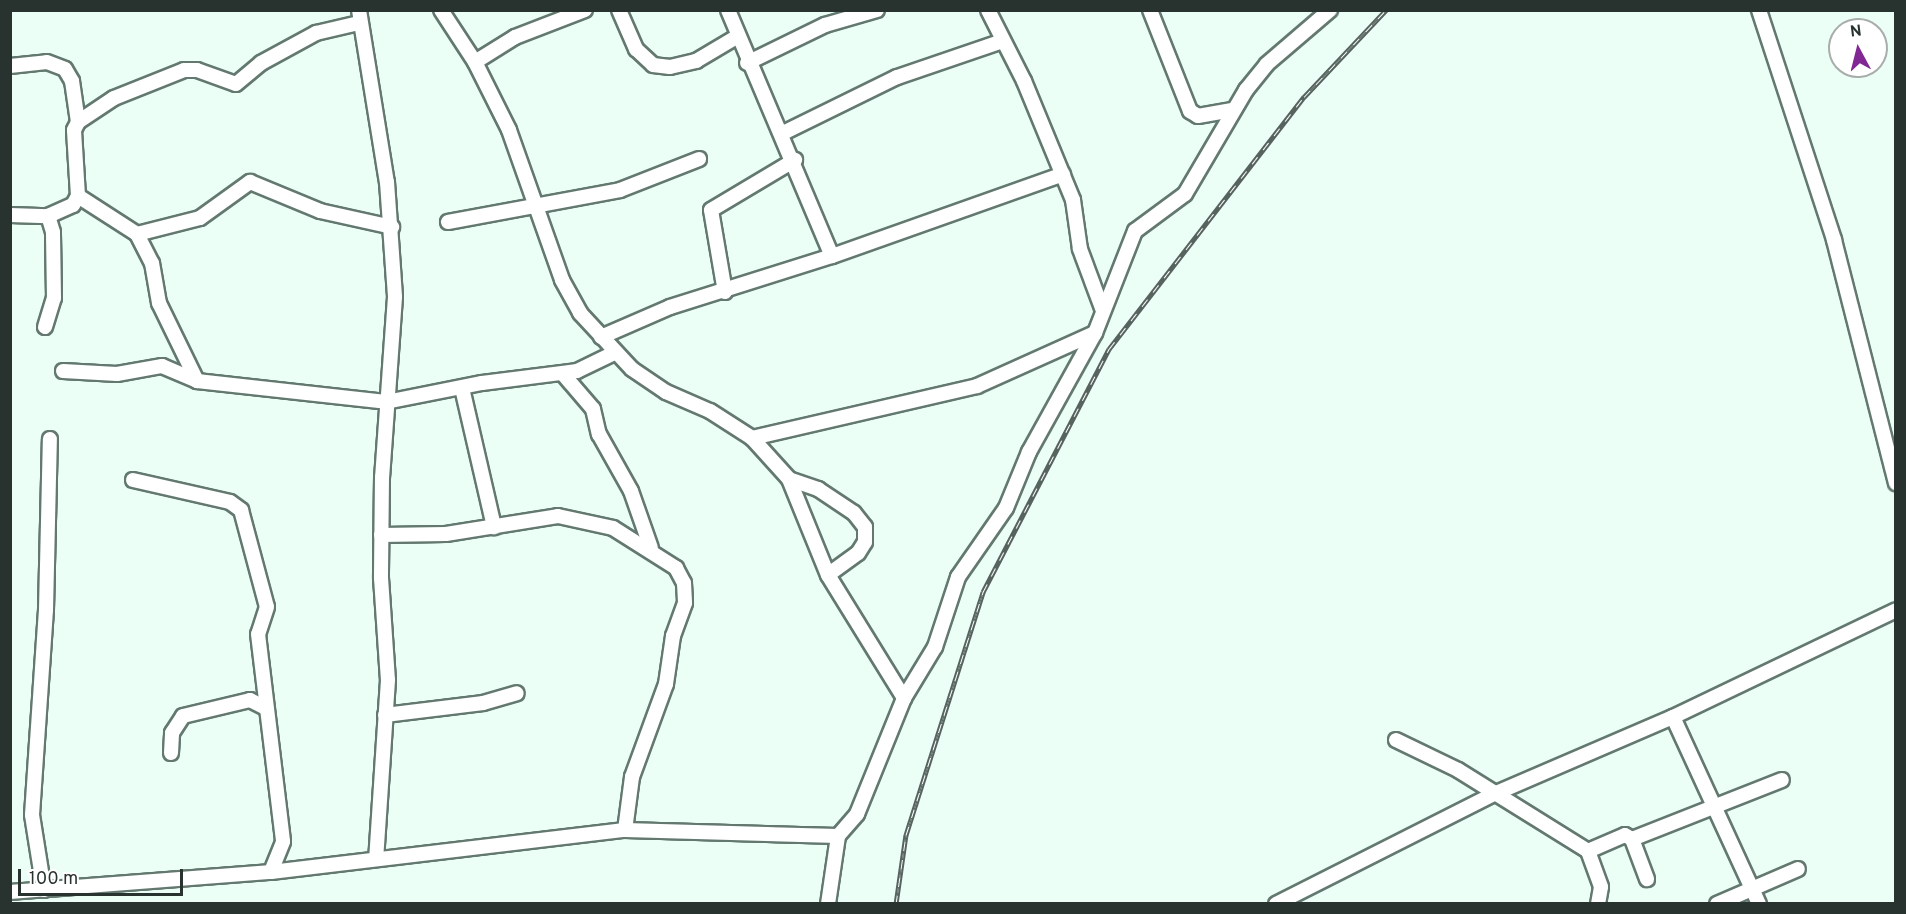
<!DOCTYPE html>
<html>
<head>
<meta charset="utf-8">
<style>
  body { margin:0 }
  #map { position:relative; width:1906px; height:914px; overflow:hidden; background:#ecfff7; font-family:Overpass,sans-serif }
  div>[style] { position:absolute }
  .roads { filter:drop-shadow(2px 0 #637970) drop-shadow(-2px 0 #637970) drop-shadow(0 2px #637970) drop-shadow(0 -2px #637970) }
  .minor>* { height:14px; margin:-7px; padding:0 7px; transform-origin:7px; border-radius:7px; background:#fff }
  .rail>* { height:5px; margin-top:-2.5px; transform-origin:0; background:repeating-linear-gradient(90deg,#fff 0 9px,#56635e 0 18px); box-sizing:border-box; border-block:2px solid #56635e }
  span { translate:-50% -50%; white-space:nowrap; text-align:center; line-height:1.15; -webkit-text-stroke:4.5px #fff; paint-order:stroke }
  .frame { position:absolute; inset:0; border:12px solid #28322e; pointer-events:none }
  .north { position:absolute; left:1828px; top:18px; width:60px; height:60px; box-sizing:border-box; background:#fff; border:2px solid #a9adab; border-radius:50%; rotate:353deg; font-size:16px; font-weight:700; line-height:24px; text-align:center; color:#28322e }
  .north::after { content:''; display:block; margin:auto; width:21px; height:27px; background:#812895; clip-path:polygon(50% 0,100% 100%,50% 72%,0 100%) }
  .scale { position:absolute; left:18px; top:869px; width:165px; height:27px; box-sizing:border-box; border:3px solid #28322e; border-top:0; padding-left:8px; font-size:18px; line-height:21px; white-space:nowrap; color:#28322e; -webkit-text-stroke:4px #fff; paint-order:stroke }
</style>
</head>
<body>
<div id="map">
  <div class="roads">
    <div class="minor">
      <i style="left:359px;top:10px;width:174px;rotate:80.8deg"></i>
      <i style="left:387px;top:182px;width:115px;rotate:86deg"></i>
      <i style="left:395px;top:297px;width:180px;rotate:94.1deg"></i>
      <i style="left:382px;top:477px;width:101px;rotate:90.6deg"></i>
      <i style="left:381px;top:578px;width:102px;rotate:86.1deg"></i>
      <i style="left:388px;top:680px;width:179px;rotate:93.8deg"></i>
      <i style="left:441px;top:10px;width:62px;rotate:56.8deg"></i>
      <i style="left:475px;top:62px;width:76px;rotate:63.4deg"></i>
      <i style="left:509px;top:130px;width:159px;rotate:70.5deg"></i>
      <i style="left:562px;top:280px;width:38px;rotate:61deg"></i>
      <i style="left:580px;top:313px;width:76px;rotate:47.1deg"></i>
      <i style="left:632px;top:369px;width:41px;rotate:34.1deg"></i>
      <i style="left:666px;top:392px;width:48px;rotate:23.4deg"></i>
      <i style="left:710px;top:411px;width:50px;rotate:32.7deg"></i>
      <i style="left:752px;top:438px;width:55px;rotate:47.9deg"></i>
      <i style="left:789px;top:479px;width:104px;rotate:67.9deg"></i>
      <i style="left:828px;top:575px;width:145px;rotate:58.3deg"></i>
      <i style="left:619px;top:10px;width:43px;rotate:66.4deg"></i>
      <i style="left:636px;top:49px;width:23px;rotate:43deg"></i>
      <i style="left:653px;top:65px;width:17px;rotate:7deg"></i>
      <i style="left:670px;top:67px;width:27px;rotate:-13deg"></i>
      <i style="left:696px;top:61px;width:49px;rotate:-30.8deg"></i>
      <i style="left:728px;top:10px;width:267px;rotate:67.1deg"></i>
      <i style="left:988px;top:10px;width:80px;rotate:63.1deg"></i>
      <i style="left:1024px;top:81px;width:129px;rotate:67.6deg"></i>
      <i style="left:1073px;top:200px;width:49px;rotate:81.9deg"></i>
      <i style="left:1080px;top:249px;width:63px;rotate:69.6deg"></i>
      <i style="left:1150px;top:10px;width:109px;rotate:68.4deg"></i>
      <i style="left:1190px;top:111px;width:9px;rotate:32deg"></i>
      <i style="left:1198px;top:116px;width:36px;rotate:-10deg"></i>
      <i style="left:1759px;top:10px;width:242px;rotate:71.9deg"></i>
      <i style="left:1834px;top:240px;width:251px;rotate:75.7deg"></i>
      <i style="left:475px;top:62px;width:47px;rotate:-32deg"></i>
      <i style="left:515px;top:37px;width:75px;rotate:-21.1deg"></i>
      <i style="left:747px;top:63px;width:87px;rotate:-26deg"></i>
      <i style="left:825px;top:25px;width:54px;rotate:-16.1deg"></i>
      <i style="left:10px;top:66px;width:37px;rotate:-6deg"></i>
      <i style="left:47px;top:62px;width:19px;rotate:21deg"></i>
      <i style="left:65px;top:69px;width:14px;rotate:60deg"></i>
      <i style="left:72px;top:81px;width:41px;rotate:81.7deg"></i>
      <i style="left:783px;top:133px;width:127px;rotate:-26.2deg"></i>
      <i style="left:897px;top:77px;width:112px;rotate:-18.8deg"></i>
      <i style="left:78px;top:196px;width:70px;rotate:32.8deg"></i>
      <i style="left:137px;top:234px;width:33px;rotate:63deg"></i>
      <i style="left:152px;top:263px;width:41px;rotate:80.1deg"></i>
      <i style="left:159px;top:303px;width:87px;rotate:64deg"></i>
      <i style="left:197px;top:381px;width:190px;rotate:6.3deg"></i>
      <i style="left:386px;top:402px;width:98px;rotate:-11.2deg"></i>
      <i style="left:482px;top:383px;width:96px;rotate:-7.2deg"></i>
      <i style="left:577px;top:371px;width:41px;rotate:-25.9deg"></i>
      <i style="left:10px;top:215px;width:38px;rotate:2deg"></i>
      <i style="left:48px;top:216px;width:27px;rotate:-24deg"></i>
      <i style="left:73px;top:205px;width:10px;rotate:-61deg"></i>
      <i style="left:78px;top:196px;width:66px;rotate:-93.5deg"></i>
      <i style="left:74px;top:130px;width:9px;rotate:-63deg"></i>
      <i style="left:78px;top:122px;width:43px;rotate:-33.7deg"></i>
      <i style="left:114px;top:98px;width:75px;rotate:-21.8deg"></i>
      <i style="left:184px;top:70px;width:13px"></i>
      <i style="left:197px;top:70px;width:41px;rotate:19.7deg"></i>
      <i style="left:236px;top:84px;width:33px;rotate:-40deg"></i>
      <i style="left:261px;top:63px;width:63px;rotate:-28.6deg"></i>
      <i style="left:316px;top:33px;width:44px;rotate:-13.1deg"></i>
      <i style="left:448px;top:222px;width:175px;rotate:-10.5deg"></i>
      <i style="left:620px;top:190px;width:85px;rotate:-21.4deg"></i>
      <i style="left:137px;top:234px;width:65px;rotate:-14.3deg"></i>
      <i style="left:200px;top:218px;width:62px;rotate:-35.8deg"></i>
      <i style="left:250px;top:182px;width:76px;rotate:22.5deg"></i>
      <i style="left:320px;top:211px;width:74px;rotate:12.5deg"></i>
      <i style="left:725px;top:292px;width:83px;rotate:-99.7deg"></i>
      <i style="left:711px;top:210px;width:98px;rotate:-30.8deg"></i>
      <i style="left:45px;top:327px;width:30px;rotate:-73deg"></i>
      <i style="left:54px;top:298px;width:66px;rotate:-90.9deg"></i>
      <i style="left:53px;top:232px;width:17px;rotate:-107deg"></i>
      <i style="left:601px;top:337px;width:75px;rotate:-23.5deg"></i>
      <i style="left:670px;top:307px;width:170px;rotate:-17.5deg"></i>
      <i style="left:832px;top:256px;width:245px;rotate:-19.5deg"></i>
      <i style="left:63px;top:371px;width:54px;rotate:3.2deg"></i>
      <i style="left:117px;top:374px;width:46px;rotate:-10.1deg"></i>
      <i style="left:162px;top:366px;width:38px;rotate:23deg"></i>
      <i style="left:563px;top:374px;width:46px;rotate:49.4deg"></i>
      <i style="left:593px;top:409px;width:26px;rotate:77deg"></i>
      <i style="left:599px;top:434px;width:65px;rotate:60.7deg"></i>
      <i style="left:631px;top:491px;width:60px;rotate:70.7deg"></i>
      <i style="left:462px;top:388px;width:143px;rotate:77deg"></i>
      <i style="left:752px;top:438px;width:231px;rotate:-13deg"></i>
      <i style="left:977px;top:386px;width:129px;rotate:-24.2deg"></i>
      <i style="left:789px;top:479px;width:31px;rotate:19deg"></i>
      <i style="left:818px;top:489px;width:43px;rotate:33.7deg"></i>
      <i style="left:854px;top:513px;width:18px;rotate:52deg"></i>
      <i style="left:865px;top:527px;width:15px;rotate:90deg"></i>
      <i style="left:865px;top:542px;width:13px;rotate:122deg"></i>
      <i style="left:858px;top:553px;width:37px;rotate:144deg"></i>
      <i style="left:133px;top:480px;width:99px;rotate:12.8deg"></i>
      <i style="left:230px;top:502px;width:14px;rotate:36deg"></i>
      <i style="left:241px;top:510px;width:100px;rotate:75deg"></i>
      <i style="left:267px;top:607px;width:28px;rotate:108deg"></i>
      <i style="left:258px;top:634px;width:209px;rotate:83.1deg"></i>
      <i style="left:283px;top:842px;width:32px;rotate:112deg"></i>
      <i style="left:381px;top:535px;width:65px;rotate:-0.9deg"></i>
      <i style="left:446px;top:534px;width:113px;rotate:-9.1deg"></i>
      <i style="left:558px;top:516px;width:56px;rotate:12.3deg"></i>
      <i style="left:613px;top:528px;width:75px;rotate:32.4deg"></i>
      <i style="left:676px;top:568px;width:17px;rotate:62deg"></i>
      <i style="left:684px;top:583px;width:20px;rotate:87deg"></i>
      <i style="left:685px;top:603px;width:35px;rotate:110deg"></i>
      <i style="left:673px;top:636px;width:49px;rotate:98.3deg"></i>
      <i style="left:666px;top:684px;width:99px;rotate:110.1deg"></i>
      <i style="left:632px;top:777px;width:53px;rotate:97.5deg"></i>
      <i style="left:385px;top:715px;width:99px;rotate:-7deg"></i>
      <i style="left:483px;top:703px;width:35px;rotate:-16deg"></i>
      <i style="left:1673px;top:717px;width:206px;rotate:65.3deg"></i>
      <i style="left:1396px;top:740px;width:69px;rotate:25.8deg"></i>
      <i style="left:1458px;top:770px;width:153px;rotate:31.9deg"></i>
      <i style="left:1588px;top:851px;width:38px;rotate:70deg"></i>
      <i style="left:1601px;top:887px;width:17px;rotate:100deg"></i>
      <i style="left:171px;top:753px;width:20px;rotate:-87deg"></i>
      <i style="left:172px;top:733px;width:20px;rotate:-57deg"></i>
      <i style="left:183px;top:716px;width:69px;rotate:-13.4deg"></i>
      <i style="left:250px;top:700px;width:16px;rotate:27deg"></i>
      <i style="left:1632px;top:839px;width:161px;rotate:-21.5deg"></i>
      <i style="left:1588px;top:851px;width:40px;rotate:-23.4deg"></i>
      <i style="left:1625px;top:835px;width:8px;rotate:30deg"></i>
      <i style="left:1632px;top:839px;width:43px;rotate:69.4deg"></i>
      <i style="left:44px;top:890px;width:76px;rotate:-99.1deg"></i>
      <i style="left:32px;top:815px;width:205px;rotate:-86.1deg"></i>
      <i style="left:46px;top:610px;width:171px;rotate:-88.7deg"></i>
      <i style="left:10px;top:892px;width:262px;rotate:-4.4deg"></i>
      <i style="left:271px;top:872px;width:356px;rotate:-6.8deg"></i>
      <i style="left:625px;top:830px;width:213px;rotate:1.6deg"></i>
      <i style="left:828px;top:904px;width:69px;rotate:-81.6deg"></i>
      <i style="left:838px;top:836px;width:29px;rotate:-49deg"></i>
      <i style="left:857px;top:814px;width:125px;rotate:-67.9deg"></i>
      <i style="left:904px;top:698px;width:60px;rotate:-58.7deg"></i>
      <i style="left:935px;top:647px;width:74px;rotate:-71.8deg"></i>
      <i style="left:958px;top:577px;width:84px;rotate:-55.2deg"></i>
      <i style="left:1006px;top:508px;width:61px;rotate:-67.7deg"></i>
      <i style="left:1029px;top:452px;width:136px;rotate:-61deg"></i>
      <i style="left:1095px;top:333px;width:110px;rotate:-68.6deg"></i>
      <i style="left:1135px;top:231px;width:62px;rotate:-36.5deg"></i>
      <i style="left:1185px;top:194px;width:121px;rotate:-59.6deg"></i>
      <i style="left:1246px;top:90px;width:33px;rotate:-51deg"></i>
      <i style="left:1267px;top:64px;width:83px;rotate:-40.6deg"></i>
      <i style="left:1276px;top:904px;width:244px;rotate:-26.8deg"></i>
      <i style="left:1494px;top:794px;width:195px;rotate:-23.3deg"></i>
      <i style="left:1673px;top:717px;width:247px;rotate:-25.6deg"></i>
      <i style="left:1717px;top:904px;width:88px;rotate:-23.4deg"></i>
    </div>
  </div>
  <div class="rail">
    <i style="left:896px;top:904px;width:70px;rotate:-81.8deg"></i>
    <i style="left:906px;top:835px;width:255px;rotate:-72.4deg"></i>
    <i style="left:983px;top:592px;width:274px;rotate:-62.6deg"></i>
    <i style="left:1109px;top:349px;width:319px;rotate:-52.3deg"></i>
    <i style="left:1304px;top:97px;width:120px;rotate:-46.7deg"></i>
  </div>
  <div class="frame"></div>
  <div class="north">N</div>
  <div class="scale">100 m</div>
</div>
</body>
</html>
